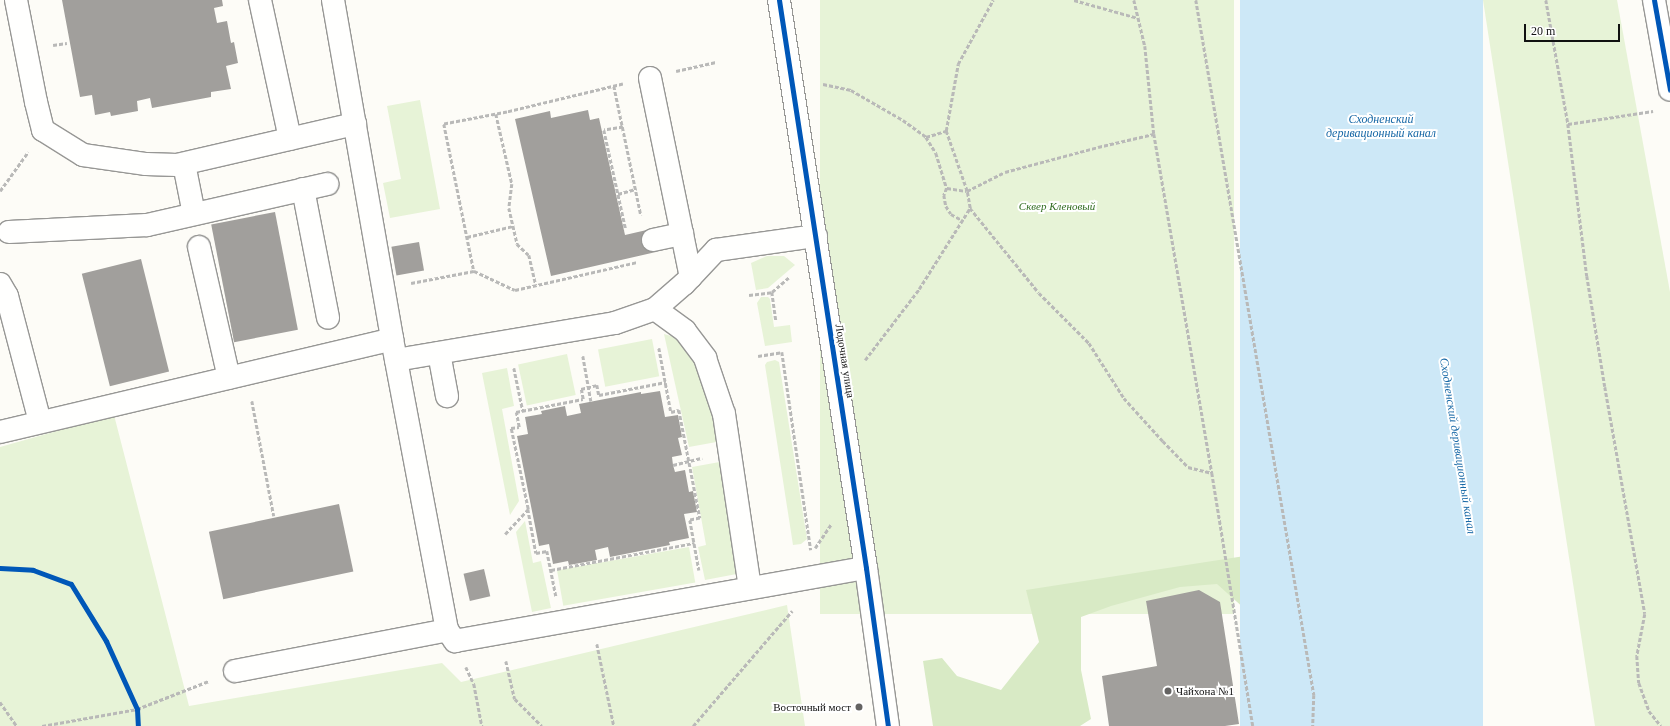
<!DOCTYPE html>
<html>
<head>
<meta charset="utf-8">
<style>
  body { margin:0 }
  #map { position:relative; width:1670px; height:726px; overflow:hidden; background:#fdfcf7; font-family:Georgia,serif }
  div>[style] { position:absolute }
  .green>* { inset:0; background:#e7f3d7; transform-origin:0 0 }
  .forest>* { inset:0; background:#d8eac5 }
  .water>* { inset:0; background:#cde8f7; transform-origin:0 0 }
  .building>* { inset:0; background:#a19f9c; transform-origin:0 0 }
  .path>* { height:2.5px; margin-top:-1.25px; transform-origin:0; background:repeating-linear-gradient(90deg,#b9b9b8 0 4px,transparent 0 6px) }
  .roads { filter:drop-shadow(1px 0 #979795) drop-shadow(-1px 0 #979795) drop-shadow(0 1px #979795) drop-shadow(0 -1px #979795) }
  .minor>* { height:22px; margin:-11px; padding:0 11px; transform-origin:11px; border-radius:11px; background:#fffffe }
  .cycleway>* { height:5px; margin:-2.5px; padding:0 2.5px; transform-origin:2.5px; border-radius:2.5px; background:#0057b8 }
  .dots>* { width:11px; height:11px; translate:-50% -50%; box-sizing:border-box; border:2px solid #fff; border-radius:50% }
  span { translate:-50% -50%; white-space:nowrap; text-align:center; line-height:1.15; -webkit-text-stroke:4px #fff; paint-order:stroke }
  .park-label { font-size:11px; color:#2f6b1f; font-style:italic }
  .street-label { font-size:11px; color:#111 }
  .poi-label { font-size:11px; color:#111 }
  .left { translate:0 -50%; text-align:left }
  .right { translate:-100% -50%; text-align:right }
  .water-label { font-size:12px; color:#1768a6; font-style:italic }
  .scale { position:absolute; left:1524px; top:24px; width:96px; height:18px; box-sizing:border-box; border:2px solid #111; border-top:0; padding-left:5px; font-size:12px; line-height:14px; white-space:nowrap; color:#111; -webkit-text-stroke:3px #fff; paint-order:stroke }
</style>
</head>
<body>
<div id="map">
  <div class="green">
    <i style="left:820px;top:0;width:414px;height:614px"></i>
    <i style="clip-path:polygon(1483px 0,1617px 0,1670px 292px,1670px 726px,1595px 726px)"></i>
    <i style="clip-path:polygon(420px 100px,440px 209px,390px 218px,383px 183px,401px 179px,387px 106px)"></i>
    <i style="clip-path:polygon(767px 256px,784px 256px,795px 265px,768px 288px,756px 290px,751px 263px)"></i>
    <i style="clip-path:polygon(761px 297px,768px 297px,770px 299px,774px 327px,790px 325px,792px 342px,765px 346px,757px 303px)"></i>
    <i style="clip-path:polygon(664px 334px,678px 338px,694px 354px,722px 441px,689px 447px)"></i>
    <i style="left:652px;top:339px;width:38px;height:55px;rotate:79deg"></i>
    <i style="left:567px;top:354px;width:42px;height:50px;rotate:78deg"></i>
    <i style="clip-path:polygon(775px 360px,779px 362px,807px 539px,801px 544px,793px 545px,765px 365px,767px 362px)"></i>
    <i style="clip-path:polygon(507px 368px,514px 406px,502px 409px,519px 501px,510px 515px,482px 373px)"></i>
    <i style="clip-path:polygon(114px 415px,189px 706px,442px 663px,461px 682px,787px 605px,805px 726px,0 726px,0 447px)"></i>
    <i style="clip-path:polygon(725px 461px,742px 573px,705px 580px,698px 547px,706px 545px,692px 467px)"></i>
    <i style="clip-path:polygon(525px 521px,533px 563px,541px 561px,551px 608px,532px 612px,516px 532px)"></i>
    <i style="left:689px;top:547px;width:36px;height:134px;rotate:80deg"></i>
  </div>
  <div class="forest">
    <i style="clip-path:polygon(1283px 550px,1285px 595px,1309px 726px,1252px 726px,1267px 716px,1246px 610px,1217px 584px,1180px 587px,1111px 606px,1081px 617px,1081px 670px,1091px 719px,1080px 726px,933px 726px,923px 661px,942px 658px,957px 676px,1001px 690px,1039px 642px,1026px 590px)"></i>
  </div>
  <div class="water">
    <i style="left:1240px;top:0;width:243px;height:735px"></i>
  </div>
  <div class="building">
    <i style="clip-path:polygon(62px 0,222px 0,223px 6px,214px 8px,217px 23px,227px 21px,231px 43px,234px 42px,238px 63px,226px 66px,231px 89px,211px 92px,211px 97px,152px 108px,150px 98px,137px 101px,138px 111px,111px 116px,110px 112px,95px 115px,92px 95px,80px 97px)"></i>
    <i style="clip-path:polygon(588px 110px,590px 120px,599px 118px,625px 235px,651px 229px,656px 252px,551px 276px,515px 119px,550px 111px,551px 118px)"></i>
    <i style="left:275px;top:212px;width:120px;height:65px;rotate:79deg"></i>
    <i style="left:419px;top:242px;width:29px;height:28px;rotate:80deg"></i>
    <i style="left:141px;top:259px;width:116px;height:61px;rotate:76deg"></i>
    <i style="clip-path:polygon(660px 391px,665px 417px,678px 415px,682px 437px,678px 438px,682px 455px,672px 457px,673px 465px,675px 472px,685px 470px,689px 492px,693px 491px,697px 512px,684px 514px,689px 538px,669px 542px,670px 545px,610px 557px,608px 547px,595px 550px,597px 560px,569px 565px,568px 561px,553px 564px,549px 544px,539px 546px,517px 436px,528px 434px,525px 417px,542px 414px,541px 411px,565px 406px,567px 416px,581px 413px,579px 404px,641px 392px,641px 394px)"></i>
    <i style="left:339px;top:504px;width:69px;height:133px;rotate:78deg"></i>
    <i style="left:484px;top:569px;width:28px;height:21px;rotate:77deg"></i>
    <i style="clip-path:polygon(1199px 590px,1220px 602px,1239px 724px,1225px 726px,1109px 726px,1102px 676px,1157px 666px,1146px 601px)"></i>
  </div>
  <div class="path">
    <i style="left:1074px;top:0;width:66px;rotate:15.7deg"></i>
    <i style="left:1134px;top:0;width:47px;rotate:76.6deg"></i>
    <i style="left:1145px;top:46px;width:88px;rotate:84.2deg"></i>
    <i style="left:1154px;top:134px;width:344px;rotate:80.3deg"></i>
    <i style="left:1196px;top:0;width:705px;rotate:80.36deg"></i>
    <i style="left:1314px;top:695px;width:31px;rotate:92deg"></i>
    <i style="left:1546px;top:0;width:126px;rotate:79.9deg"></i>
    <i style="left:1568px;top:124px;width:153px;rotate:82.9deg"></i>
    <i style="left:1587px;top:276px;width:112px;rotate:80.8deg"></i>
    <i style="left:1605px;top:387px;width:230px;rotate:80deg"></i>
    <i style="left:1645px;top:614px;width:43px;rotate:100.8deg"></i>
    <i style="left:1637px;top:656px;width:27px;rotate:86deg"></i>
    <i style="left:1639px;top:683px;width:30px;rotate:70deg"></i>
    <i style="left:1649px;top:711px;width:19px;rotate:51deg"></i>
    <i style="left:53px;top:45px;width:14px;rotate:-8deg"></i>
    <i style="left:676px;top:71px;width:41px;rotate:-12.7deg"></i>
    <i style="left:623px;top:84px;width:119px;rotate:166.4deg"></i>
    <i style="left:507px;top:112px;width:64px;rotate:169.2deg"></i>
    <i style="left:444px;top:124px;width:150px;rotate:78.5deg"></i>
    <i style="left:474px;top:271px;width:45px;rotate:24.9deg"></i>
    <i style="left:515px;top:290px;width:125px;rotate:-12.9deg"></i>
    <i style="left:823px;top:84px;width:29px;rotate:12deg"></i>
    <i style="left:851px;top:90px;width:60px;rotate:30deg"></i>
    <i style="left:903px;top:120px;width:29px;rotate:36deg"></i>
    <i style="left:926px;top:137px;width:19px;rotate:58deg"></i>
    <i style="left:936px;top:153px;width:37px;rotate:73deg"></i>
    <i style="left:947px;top:188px;width:8px;rotate:113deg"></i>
    <i style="left:944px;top:195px;width:11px;rotate:80deg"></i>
    <i style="left:946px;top:206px;width:9px;rotate:58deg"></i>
    <i style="left:951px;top:214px;width:13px;rotate:29deg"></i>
    <i style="left:614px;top:86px;width:132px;rotate:78.2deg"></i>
    <i style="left:496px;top:114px;width:72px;rotate:77.1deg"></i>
    <i style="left:512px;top:184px;width:24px;rotate:97deg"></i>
    <i style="left:509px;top:208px;width:37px;rotate:77deg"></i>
    <i style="left:517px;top:244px;width:16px;rotate:43deg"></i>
    <i style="left:529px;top:255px;width:31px;rotate:77deg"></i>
    <i style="left:1568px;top:124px;width:86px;rotate:-8.7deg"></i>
    <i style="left:623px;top:127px;width:19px;rotate:171deg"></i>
    <i style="left:604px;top:130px;width:102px;rotate:77.6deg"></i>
    <i style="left:926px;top:137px;width:21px;rotate:-17deg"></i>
    <i style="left:947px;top:188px;width:20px;rotate:9deg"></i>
    <i style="left:967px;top:191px;width:42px;rotate:-26.6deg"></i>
    <i style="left:1005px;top:172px;width:96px;rotate:-15deg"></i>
    <i style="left:1098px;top:147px;width:57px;rotate:-13.1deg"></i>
    <i style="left:0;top:191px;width:48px;rotate:-54.3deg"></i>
    <i style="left:618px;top:194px;width:19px;rotate:-16deg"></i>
    <i style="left:970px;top:208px;width:17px;rotate:-100deg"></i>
    <i style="left:967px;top:191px;width:64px;rotate:-109.3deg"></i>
    <i style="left:946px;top:131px;width:68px;rotate:-79.8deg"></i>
    <i style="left:958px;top:64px;width:73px;rotate:-61.3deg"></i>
    <i style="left:467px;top:237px;width:47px;rotate:-13.4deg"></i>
    <i style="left:411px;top:283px;width:64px;rotate:-10.8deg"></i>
    <i style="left:772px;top:292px;width:23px;rotate:-41deg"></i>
    <i style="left:749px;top:295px;width:23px;rotate:-7deg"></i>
    <i style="left:772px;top:292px;width:29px;rotate:82deg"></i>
    <i style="left:659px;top:348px;width:65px;rotate:79.4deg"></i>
    <i style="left:671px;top:412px;width:8px;rotate:-14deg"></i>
    <i style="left:679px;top:410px;width:110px;rotate:79deg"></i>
    <i style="left:700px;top:518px;width:10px;rotate:169deg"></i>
    <i style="left:690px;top:520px;width:51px;rotate:79.8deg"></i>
    <i style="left:583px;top:356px;width:46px;rotate:79.9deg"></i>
    <i style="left:758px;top:356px;width:24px;rotate:-9deg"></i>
    <i style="left:782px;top:352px;width:200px;rotate:81.7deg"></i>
    <i style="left:865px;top:360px;width:89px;rotate:-52.7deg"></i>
    <i style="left:919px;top:289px;width:96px;rotate:-57.8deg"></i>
    <i style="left:970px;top:208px;width:109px;rotate:50.9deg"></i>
    <i style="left:1039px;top:293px;width:71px;rotate:45deg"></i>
    <i style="left:1089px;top:343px;width:65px;rotate:57.5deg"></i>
    <i style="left:1124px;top:398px;width:58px;rotate:47.8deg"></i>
    <i style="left:1163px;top:441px;width:36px;rotate:46deg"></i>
    <i style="left:1188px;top:467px;width:25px;rotate:14deg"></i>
    <i style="left:1212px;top:473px;width:256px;rotate:80.8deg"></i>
    <i style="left:514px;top:368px;width:44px;rotate:78.2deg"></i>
    <i style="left:252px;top:401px;width:117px;rotate:79.2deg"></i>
    <i style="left:673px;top:465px;width:30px;rotate:-14deg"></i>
    <i style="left:528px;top:509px;width:45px;rotate:79.7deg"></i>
    <i style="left:536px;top:553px;width:11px;rotate:-10deg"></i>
    <i style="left:547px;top:551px;width:46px;rotate:78.7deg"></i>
    <i style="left:505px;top:534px;width:34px;rotate:-47deg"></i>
    <i style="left:528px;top:509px;width:83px;rotate:-101.9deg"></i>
    <i style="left:511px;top:428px;width:8px;rotate:-7deg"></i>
    <i style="left:519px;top:427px;width:15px;rotate:-101deg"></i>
    <i style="left:516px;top:412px;width:68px;rotate:-11deg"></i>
    <i style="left:583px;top:399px;width:10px;rotate:-101deg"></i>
    <i style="left:581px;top:389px;width:16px;rotate:-14deg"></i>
    <i style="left:597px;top:385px;width:10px;rotate:79deg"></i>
    <i style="left:599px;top:395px;width:68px;rotate:-11deg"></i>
    <i style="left:815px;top:548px;width:29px;rotate:-56deg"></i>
    <i style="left:551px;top:570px;width:146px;rotate:-10.7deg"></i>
    <i style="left:597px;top:644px;width:84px;rotate:78.3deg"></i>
    <i style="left:506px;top:661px;width:39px;rotate:77deg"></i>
    <i style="left:515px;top:699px;width:38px;rotate:45deg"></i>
    <i style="left:466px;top:667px;width:19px;rotate:65deg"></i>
    <i style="left:474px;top:684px;width:43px;rotate:79.2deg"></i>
    <i style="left:0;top:702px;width:29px;rotate:55deg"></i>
    <i style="left:42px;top:726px;width:97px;rotate:-10.1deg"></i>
    <i style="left:137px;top:709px;width:77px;rotate:-21.3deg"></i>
    <i style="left:693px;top:726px;width:152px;rotate:-49.3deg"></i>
  </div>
  <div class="roads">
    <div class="minor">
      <i style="left:16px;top:0;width:104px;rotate:78.9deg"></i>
      <i style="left:36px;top:102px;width:29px;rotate:76deg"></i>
      <i style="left:43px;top:130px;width:47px;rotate:32deg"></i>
      <i style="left:83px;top:155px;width:64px;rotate:8.1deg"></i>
      <i style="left:146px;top:164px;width:31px;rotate:2deg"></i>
      <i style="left:177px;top:165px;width:183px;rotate:-13deg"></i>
      <i style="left:260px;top:0;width:142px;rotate:77.8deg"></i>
      <i style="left:333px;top:0;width:344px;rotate:80.1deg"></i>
      <i style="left:392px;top:339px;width:296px;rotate:79.3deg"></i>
      <i style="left:447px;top:630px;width:14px;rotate:54deg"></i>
      <i style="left:455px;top:641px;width:417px;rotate:-10.1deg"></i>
      <i style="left:779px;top:0;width:575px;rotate:81.29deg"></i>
      <i style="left:866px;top:568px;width:160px;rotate:82.1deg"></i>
      <i style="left:1654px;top:0;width:91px;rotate:79.9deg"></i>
      <i style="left:650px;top:78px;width:203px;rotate:78.4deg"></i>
      <i style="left:184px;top:164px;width:51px;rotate:78.7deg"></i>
      <i style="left:303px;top:189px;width:131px;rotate:79deg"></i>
      <i style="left:9px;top:232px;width:138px;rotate:-2.9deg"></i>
      <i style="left:147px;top:225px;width:185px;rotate:-12.8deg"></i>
      <i style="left:653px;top:240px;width:30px;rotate:-12deg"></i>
      <i style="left:199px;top:247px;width:134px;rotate:77.1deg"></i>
      <i style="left:0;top:284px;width:14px;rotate:60deg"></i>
      <i style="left:7px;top:296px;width:130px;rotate:75.3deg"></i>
      <i style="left:655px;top:309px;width:37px;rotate:36deg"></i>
      <i style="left:685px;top:331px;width:34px;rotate:53deg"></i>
      <i style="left:705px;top:358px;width:59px;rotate:71.3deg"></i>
      <i style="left:724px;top:414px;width:176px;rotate:81.5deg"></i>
      <i style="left:439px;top:353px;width:44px;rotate:79.5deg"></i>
      <i style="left:396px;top:360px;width:222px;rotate:-9.6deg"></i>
      <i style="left:615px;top:323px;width:42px;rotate:-19.3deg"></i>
      <i style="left:655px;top:309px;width:38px;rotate:-41deg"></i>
      <i style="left:684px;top:284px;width:47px;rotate:-46.7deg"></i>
      <i style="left:716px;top:250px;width:101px;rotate:-8deg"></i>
      <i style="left:0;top:432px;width:403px;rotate:-13.3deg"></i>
      <i style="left:235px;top:671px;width:216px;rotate:-10.9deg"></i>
    </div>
  </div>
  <div class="cycleway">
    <i style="left:779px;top:0;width:575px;rotate:81.29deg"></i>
    <i style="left:866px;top:568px;width:160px;rotate:82.1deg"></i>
    <i style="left:1654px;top:0;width:91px;rotate:79.9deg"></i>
    <i style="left:0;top:568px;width:33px;rotate:3deg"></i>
    <i style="left:33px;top:570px;width:40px;rotate:20.2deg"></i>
    <i style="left:71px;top:584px;width:67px;rotate:58.4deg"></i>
    <i style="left:106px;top:641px;width:75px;rotate:65.5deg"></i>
    <i style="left:137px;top:709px;width:17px;rotate:87deg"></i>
  </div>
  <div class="dots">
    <i style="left:1168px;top:691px;background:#646362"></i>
    <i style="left:859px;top:707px;background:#646362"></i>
  </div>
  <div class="park-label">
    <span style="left:1057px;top:206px">Сквер Кленовый</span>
  </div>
  <div class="street-label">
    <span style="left:845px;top:361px;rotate:81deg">Лодочная улица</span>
  </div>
  <div class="poi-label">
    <span class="left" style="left:1176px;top:691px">Чайхона №1</span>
    <span class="right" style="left:851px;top:707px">Восточный мост</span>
  </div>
  <div class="water-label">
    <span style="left:1381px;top:127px">Сходненский<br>деривационный канал</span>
    <span style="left:1457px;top:446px;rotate:81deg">Сходненский деривационный канал</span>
  </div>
  <div class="scale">20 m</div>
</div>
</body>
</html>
